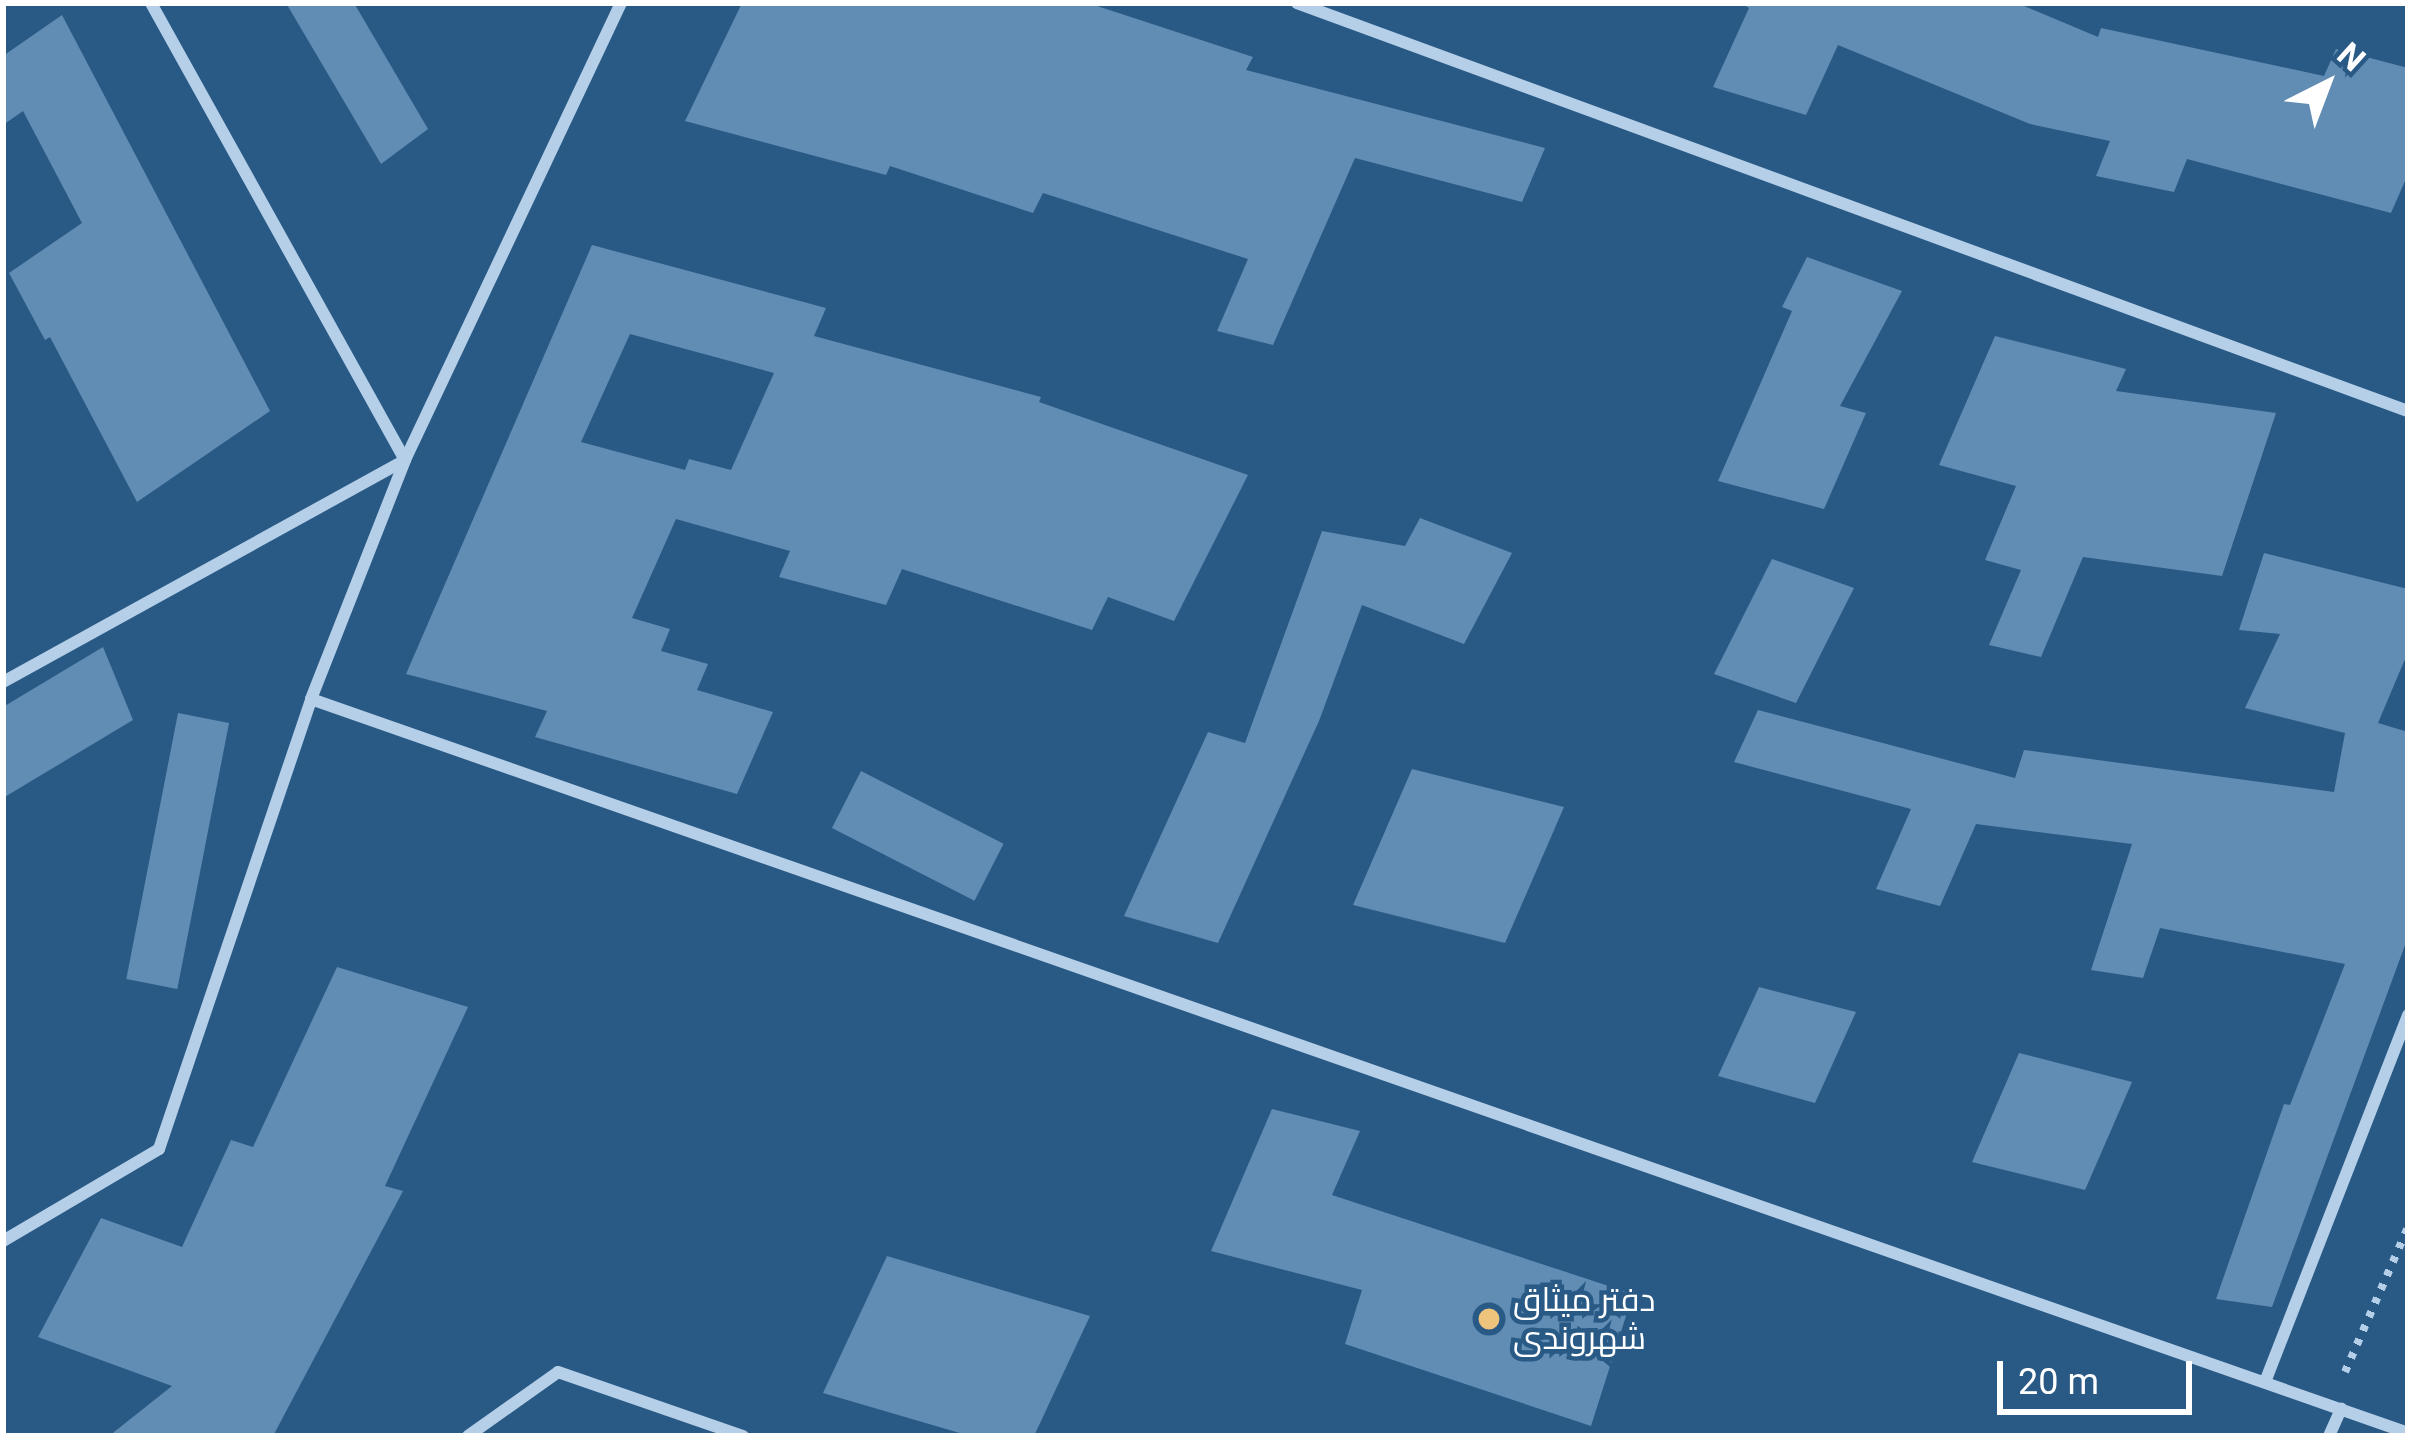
<!DOCTYPE html>
<html>
<head>
<meta charset="utf-8">
<style>
  body { margin:0 }
  #map { position:relative; width:2411px; height:1439px; overflow:hidden; background:#295985; font-family:Roboto,Cairo,sans-serif }
  div>[style] { position:absolute }
  .building>* { inset:0; background:#618db4; transform-origin:0 0 }
  .path>* { height:8px; margin-top:-4px; transform-origin:0; background:repeating-linear-gradient(90deg,#b4cfe7 0 6px,transparent 0 15px) }
  .street>* { height:12px; margin:-6px; padding:0 6px; transform-origin:6px; border-radius:6px; background:#b4cfe7 }
  .dots>* { width:33px; height:33px; translate:-50% -50%; box-sizing:border-box; border:6px solid #295985; border-radius:50% }
  span { translate:-50% -50%; white-space:nowrap; text-align:center; line-height:1.15; -webkit-text-stroke:9px #295985; paint-order:stroke }
  .poi-label { font-size:33px; color:#fff }
  .left { translate:0 -50%; text-align:left }
  .frame { position:absolute; inset:0; border:6px solid #fff; pointer-events:none }
  .north { position:absolute; left:2267px; top:24px; width:120px; height:120px; -webkit-text-stroke:9px #295985; paint-order:stroke; rotate:42deg; font-size:33px; font-weight:700; line-height:48px; text-align:center; color:#fff }
  .north::after { content:''; display:block; margin:auto; width:42px; height:54px; background:#fff; clip-path:polygon(50% 0,100% 100%,50% 72%,0 100%) }
  .scale { position:absolute; left:1997px; top:1361px; width:195px; height:54px; box-sizing:border-box; border:6px solid #fff; border-top:0; padding-left:15px; font-size:36px; line-height:42px; white-space:nowrap; color:#fff; -webkit-text-stroke:9px #295985; paint-order:stroke }
</style>
</head>
<body>
<div id="map">
  <div class="building">
    <i style="clip-path:polygon(286px 3px,354px 3px,428px 129px,381px 164px)"></i>
    <i style="clip-path:polygon(742px 3px,1088px 3px,1253px 57px,1246px 70px,1545px 148px,1522px 202px,1355px 158px,1273px 345px,1217px 331px,1248px 259px,1043px 193px,1033px 213px,890px 166px,886px 175px,685px 121px)"></i>
    <i style="clip-path:polygon(1741px 3px,2017px 3px,2098px 37px,2101px 28px,2324px 76px,2336px 49px,2408px 68px,2408px 174px,2391px 213px,2187px 159px,2174px 192px,2096px 176px,2110px 141px,2030px 124px,1838px 45px,1806px 115px,1713px 87px,1749px 8px)"></i>
    <i style="clip-path:polygon(62px 15px,270px 411px,137px 502px,50px 337px,45px 340px,9px 273px,82px 223px,23px 111px,3px 125px,3px 56px)"></i>
    <i style="clip-path:polygon(evenodd,592px 245px,826px 308px,814px 336px,1041px 397px,1039px 402px,1248px 475px,1174px 621px,1108px 597px,1092px 630px,902px 569px,886px 605px,779px 577px,790px 551px,676px 519px,632px 618px,670px 629px,661px 651px,708px 664px,697px 690px,773px 712px,737px 794px,535px 737px,547px 711px,406px 674px,592px 245px,630px 334px,774px 373px,731px 470px,689px 459px,685px 470px,581px 442px,630px 334px)"></i>
    <i style="clip-path:polygon(1807px 257px,1902px 291px,1840px 406px,1866px 413px,1824px 509px,1718px 481px,1792px 311px,1782px 307px)"></i>
    <i style="clip-path:polygon(1995px 336px,2126px 369px,2116px 391px,2276px 413px,2222px 576px,2083px 557px,2041px 657px,1989px 645px,2021px 570px,1985px 560px,2016px 486px,1939px 465px)"></i>
    <i style="clip-path:polygon(1420px 518px,1512px 553px,1464px 644px,1362px 605px,1319px 721px,1218px 943px,1124px 916px,1208px 732px,1245px 743px,1322px 531px,1405px 546px)"></i>
    <i style="clip-path:polygon(2264px 553px,2408px 589px,2408px 652px,2378px 723px,2408px 732px,2408px 937px,2272px 1307px,2216px 1299px,2284px 1104px,2290px 1105px,2345px 964px,2160px 928px,2143px 978px,2091px 970px,2132px 844px,1976px 824px,1940px 906px,1876px 889px,1911px 809px,1734px 762px,1758px 710px,2015px 778px,2024px 750px,2334px 792px,2345px 733px,2245px 708px,2280px 634px,2239px 630px)"></i>
    <i style="clip-path:polygon(1772px 559px,1854px 588px,1796px 703px,1714px 674px)"></i>
    <i style="clip-path:polygon(103px 647px,133px 720px,3px 798px,3px 707px)"></i>
    <i style="left:178px;top:713px;width:52px;height:271px;rotate:11deg"></i>
    <i style="clip-path:polygon(1412px 769px,1564px 807px,1505px 943px,1353px 905px)"></i>
    <i style="left:861px;top:771px;width:160px;height:64px;rotate:27deg"></i>
    <i style="clip-path:polygon(337px 967px,468px 1007px,385px 1186px,403px 1191px,273px 1436px,109px 1436px,172px 1386px,38px 1337px,101px 1218px,182px 1247px,231px 1140px,253px 1147px)"></i>
    <i style="clip-path:polygon(1759px 987px,1856px 1012px,1815px 1103px,1718px 1076px)"></i>
    <i style="clip-path:polygon(2019px 1053px,2132px 1082px,2085px 1190px,1972px 1162px)"></i>
    <i style="clip-path:polygon(1272px 1109px,1360px 1131px,1332px 1195px,1633px 1294px,1591px 1426px,1345px 1344px,1362px 1290px,1211px 1251px)"></i>
    <i style="clip-path:polygon(887px 1256px,1090px 1316px,1034px 1436px,970px 1436px,823px 1393px)"></i>
  </div>
  <div class="path">
    <i style="left:2345px;top:1372px;width:158px;rotate:-66.5deg"></i>
  </div>
  <div class="street">
    <i style="left:1297px;top:3px;width:1184px;rotate:20.17deg"></i>
    <i style="left:3px;top:682px;width:459px;rotate:-28.9deg"></i>
    <i style="left:405px;top:460px;width:523px;rotate:-119.07deg"></i>
    <i style="left:311px;top:699px;width:2222px;rotate:19.29deg"></i>
    <i style="left:3px;top:1241px;width:181px;rotate:-30.5deg"></i>
    <i style="left:159px;top:1149px;width:475px;rotate:-71.3deg"></i>
    <i style="left:311px;top:699px;width:257px;rotate:-68.5deg"></i>
    <i style="left:405px;top:460px;width:505px;rotate:-64.7deg"></i>
    <i style="left:2265px;top:1382px;width:394px;rotate:-68.7deg"></i>
    <i style="left:468px;top:1436px;width:110px;rotate:-35.4deg"></i>
    <i style="left:558px;top:1372px;width:196px;rotate:19.1deg"></i>
    <i style="left:2329px;top:1436px;width:30px;rotate:-66deg"></i>
  </div>
  <div class="dots">
    <i style="left:1489px;top:1319px;background:#eec47c"></i>
  </div>
  <div class="poi-label">
    <span class="left" style="left:1513px;top:1319px">دفتر میثاق<br>شهروندی</span>
  </div>
  <div class="frame"></div>
  <div class="north">N</div>
  <div class="scale">20 m</div>
</div>
</body>
</html>
